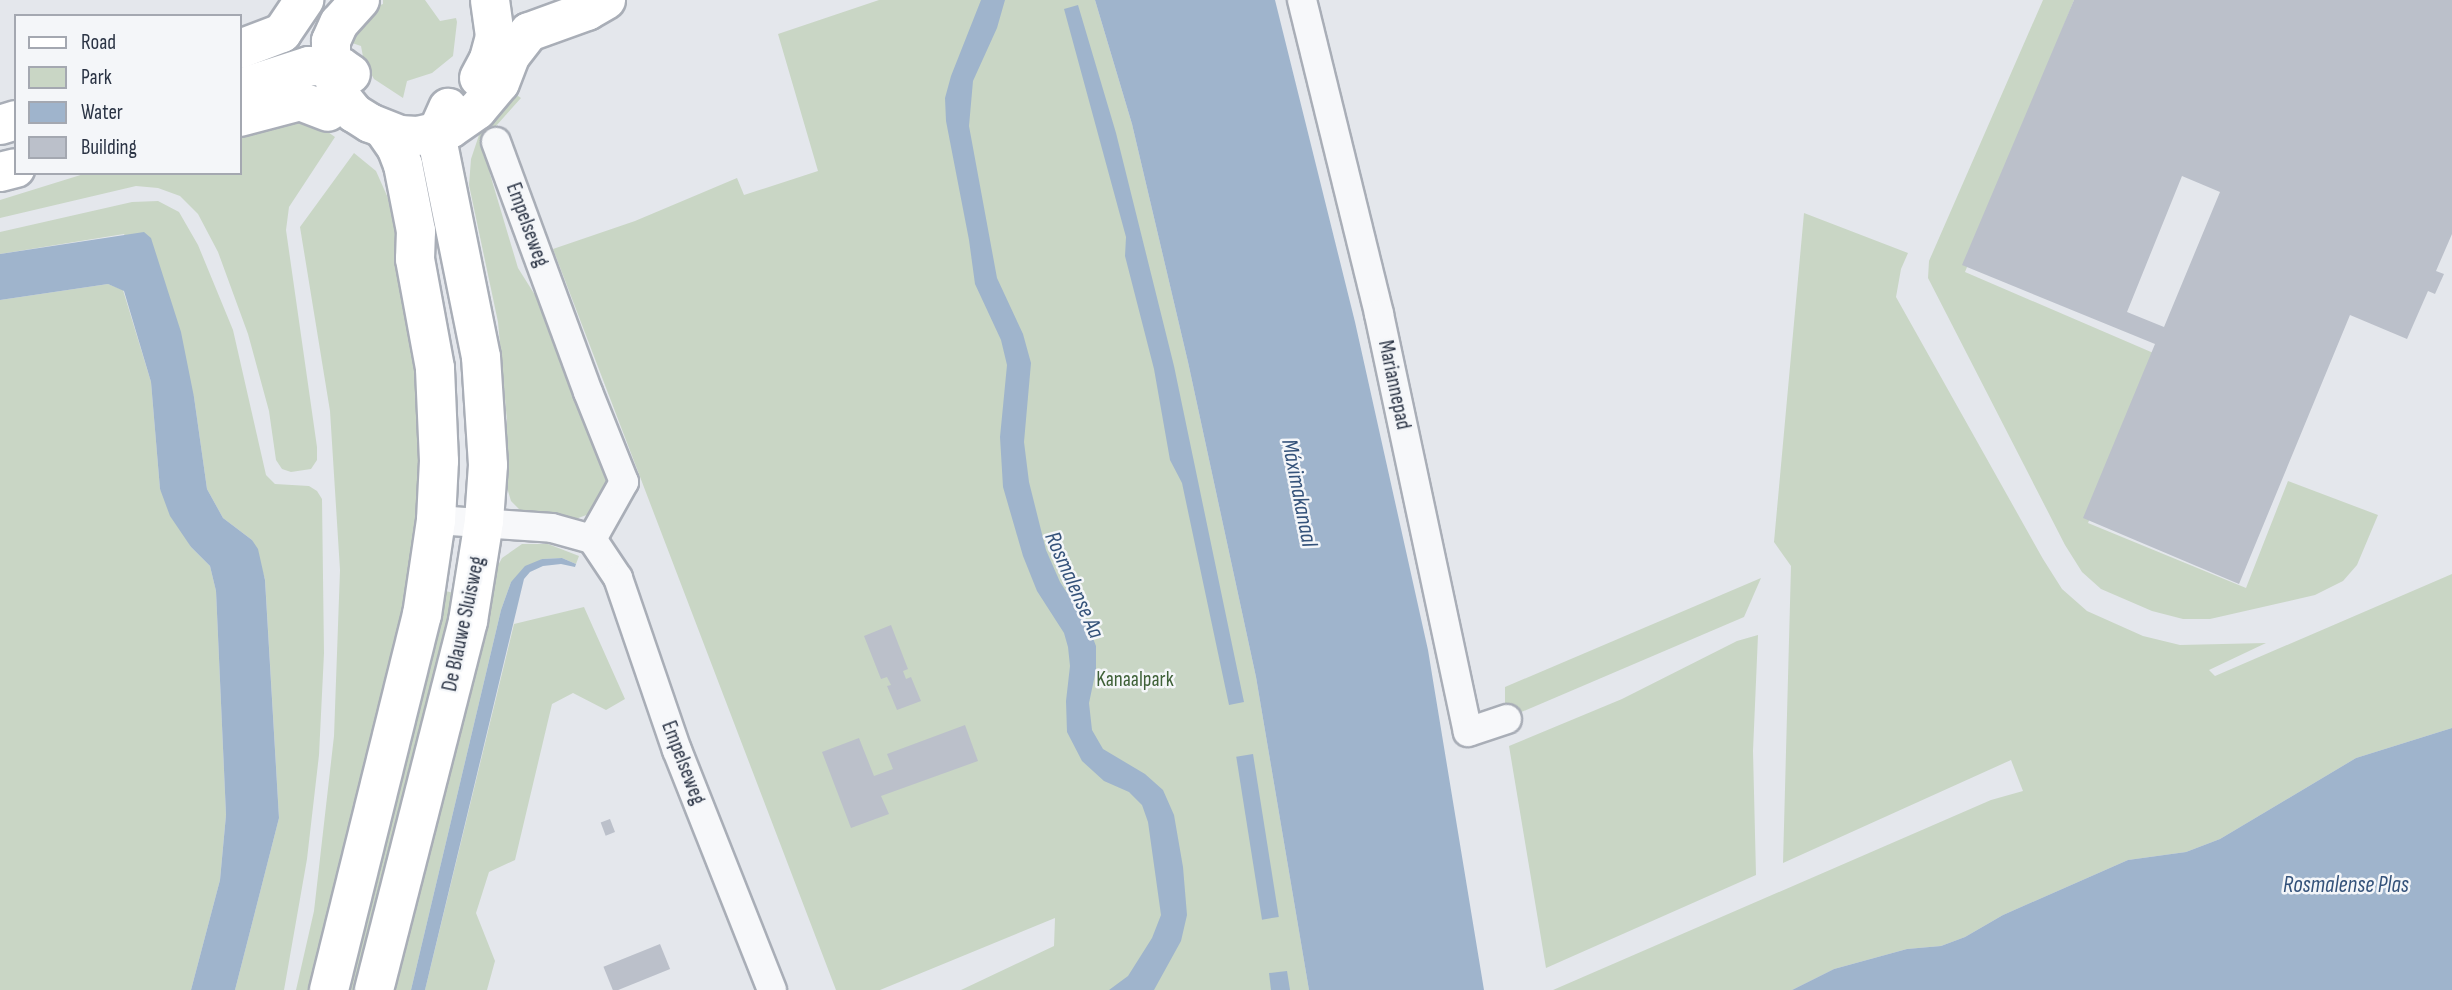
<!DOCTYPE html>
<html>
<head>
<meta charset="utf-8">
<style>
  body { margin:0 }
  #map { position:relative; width:2452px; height:990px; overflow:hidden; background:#e4e7ec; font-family:"Sofia Sans Condensed",sans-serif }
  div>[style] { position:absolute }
  .green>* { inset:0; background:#c9d6c5; transform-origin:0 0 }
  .water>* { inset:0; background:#9fb4cc; transform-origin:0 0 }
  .building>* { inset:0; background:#bbc0ca; transform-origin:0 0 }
  .roads { filter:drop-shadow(2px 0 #a9aeb7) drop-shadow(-2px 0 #a9aeb7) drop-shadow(0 2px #a9aeb7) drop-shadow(0 -2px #a9aeb7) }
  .street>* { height:28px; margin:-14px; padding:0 14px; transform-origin:14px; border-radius:14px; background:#f7f8fa }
  .secondary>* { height:38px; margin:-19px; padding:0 19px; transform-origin:19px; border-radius:19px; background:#fff }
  span { translate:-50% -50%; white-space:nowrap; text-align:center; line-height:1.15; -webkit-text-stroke:5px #f4f6f9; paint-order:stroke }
  .street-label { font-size:21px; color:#2b3445 }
  .park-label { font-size:21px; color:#3f6138 }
  .water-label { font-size:23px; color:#34527a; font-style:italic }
  .legend { position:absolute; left:14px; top:14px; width:228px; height:161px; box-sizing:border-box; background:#f4f6f9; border:2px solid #a4a8b1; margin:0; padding:9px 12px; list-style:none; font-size:21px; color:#2b3445 }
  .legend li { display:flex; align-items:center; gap:14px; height:35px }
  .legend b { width:35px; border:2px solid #a4a8b1 }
</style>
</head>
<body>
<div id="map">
  <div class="green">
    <i style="clip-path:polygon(383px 0,425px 0,440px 21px,456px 18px,457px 22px,453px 56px,432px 73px,407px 81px,403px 98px,374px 79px,364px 62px,361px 46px,346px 41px,366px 10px,383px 4px)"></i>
    <i style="clip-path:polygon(879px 0,1095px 0,1132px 124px,1188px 362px,1256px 677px,1309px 990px,961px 990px,1054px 946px,1055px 918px,880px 990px,836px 990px,553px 249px,635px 221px,737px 178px,744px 195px,818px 171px,778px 34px)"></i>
    <i style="clip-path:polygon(2043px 0,2074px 0,1965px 272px,2158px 355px,2088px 523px,2246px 588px,2288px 481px,2378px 515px,2357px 565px,2343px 581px,2315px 595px,2210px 619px,2183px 619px,2152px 611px,2101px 589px,2082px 572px,2065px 545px,1928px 278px,1929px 261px)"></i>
    <i style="clip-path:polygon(511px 91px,521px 98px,496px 126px,487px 149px,490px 174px,518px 268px,557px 330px,608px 471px,606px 489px,595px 512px,567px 522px,539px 519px,521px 511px,511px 501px,505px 481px,507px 421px,498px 322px,469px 185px,471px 159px,481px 129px)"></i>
    <i style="clip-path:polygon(295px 119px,318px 125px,335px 137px,289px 207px,286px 230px,317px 447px,317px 460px,311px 469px,291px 472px,282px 469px,276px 460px,269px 411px,248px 334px,218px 252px,198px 214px,180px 196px,158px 188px,136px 186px,0 218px,0 200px,87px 173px,240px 173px,240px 126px)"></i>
    <i style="clip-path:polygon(354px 153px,376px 171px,388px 198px,401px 261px,418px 355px,422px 512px,408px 601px,313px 990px,296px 990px,314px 911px,334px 736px,340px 570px,330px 411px,300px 227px)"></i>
    <i style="clip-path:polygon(158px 201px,179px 212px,198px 245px,233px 330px,266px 475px,275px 484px,309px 486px,317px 491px,322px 499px,324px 653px,319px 755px,307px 859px,284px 990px,235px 990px,279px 818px,265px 579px,252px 540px,223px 518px,207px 489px,194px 397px,124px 234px,0 254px,0 232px,132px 202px)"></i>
    <i style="clip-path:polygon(1804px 213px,1908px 253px,1901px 269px,1896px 297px,2043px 559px,2062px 589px,2087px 611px,2143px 636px,2180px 645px,2266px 643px,2209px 670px,2215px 676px,2452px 574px,2452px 728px,2356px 758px,2220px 839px,2186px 852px,2128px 860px,2003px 915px,1965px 937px,1941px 946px,1907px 949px,1834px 969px,1792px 990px,1553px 990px,1991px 800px,2023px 791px,2011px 760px,1783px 863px,1791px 566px,1774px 542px)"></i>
    <i style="clip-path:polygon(108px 284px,123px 290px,151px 382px,160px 489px,191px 547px,210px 566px,216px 591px,226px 815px,220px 880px,191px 990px,0 990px,0 300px)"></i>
    <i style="clip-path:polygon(522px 544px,548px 544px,579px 556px,576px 564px,562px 558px,542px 559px,511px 582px,501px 610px,411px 990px,391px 990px,494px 573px,502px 558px)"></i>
    <i style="clip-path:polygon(1761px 578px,1744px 617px,1505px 719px,1505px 687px)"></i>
    <i style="left:441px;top:590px;width:18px;height:412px;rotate:13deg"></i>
    <i style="clip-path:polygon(584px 607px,625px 699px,606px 710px,573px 693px,552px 704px,515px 860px,489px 872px,476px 913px,495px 961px,487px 990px,425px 990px,514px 624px)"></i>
    <i style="clip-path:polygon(1758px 635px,1753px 751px,1756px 875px,1546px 968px,1509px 746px,1622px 699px,1737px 641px)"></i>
  </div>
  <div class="water">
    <i style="clip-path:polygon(981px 0,1005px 0,997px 28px,973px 81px,969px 126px,997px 278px,1023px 334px,1031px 363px,1024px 442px,1029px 482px,1046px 550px,1060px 582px,1087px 623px,1096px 646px,1096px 670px,1089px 703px,1092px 730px,1103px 749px,1145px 774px,1163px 790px,1174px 815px,1183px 867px,1187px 915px,1181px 941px,1154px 990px,1109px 990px,1128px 976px,1152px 938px,1161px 915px,1148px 822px,1142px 805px,1129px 792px,1104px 781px,1082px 761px,1067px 732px,1066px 701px,1070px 666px,1068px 647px,1064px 633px,1037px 591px,1023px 556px,1003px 487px,1000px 437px,1007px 365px,1001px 340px,975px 284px,969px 240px,946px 121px,945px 98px,951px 76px)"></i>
    <i style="clip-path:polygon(1095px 0,1275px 0,1355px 322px,1428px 650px,1484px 990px,1309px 990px,1256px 677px,1188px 362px,1132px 124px)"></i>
    <i style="clip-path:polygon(1078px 5px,1116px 133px,1174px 366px,1244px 702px,1229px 705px,1182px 483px,1170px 460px,1154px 369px,1125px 256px,1126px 237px,1064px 9px)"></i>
    <i style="clip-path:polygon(144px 232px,151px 238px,181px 332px,194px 397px,207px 489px,223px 518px,252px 540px,258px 549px,265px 580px,279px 818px,235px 990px,191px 990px,220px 880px,226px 815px,216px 591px,210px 566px,191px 547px,170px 516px,160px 489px,151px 382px,124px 291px,108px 284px,0 300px,0 254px)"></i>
    <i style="clip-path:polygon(562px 558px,576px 564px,575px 567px,561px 564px,543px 566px,530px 572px,524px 579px,425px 990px,411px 990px,501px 610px,511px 582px,525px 566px,542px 559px)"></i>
    <i style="clip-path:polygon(2452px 728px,2452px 990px,1792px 990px,1834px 969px,1907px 949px,1941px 946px,1965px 937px,2003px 915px,2128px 860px,2186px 852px,2220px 839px,2356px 758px)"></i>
    <i style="left:1253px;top:754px;width:165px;height:17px;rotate:81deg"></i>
    <i style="clip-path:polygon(1287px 971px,1290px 990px,1271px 990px,1269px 973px)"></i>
  </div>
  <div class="building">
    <i style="clip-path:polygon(evenodd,2074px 0,2452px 0,2452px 234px,2436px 271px,2444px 274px,2435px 294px,2428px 291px,2407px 339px,2350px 315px,2239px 584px,2083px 518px,2155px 344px,1962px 265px,2074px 0,2182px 176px,2220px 192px,2164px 327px,2127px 312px,2182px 176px)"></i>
    <i style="clip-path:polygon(891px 625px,908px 669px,903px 671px,906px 679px,911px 677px,921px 701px,897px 710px,887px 686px,891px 685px,887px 677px,881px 679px,864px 636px)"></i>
    <i style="clip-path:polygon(965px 725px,978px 761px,881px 796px,889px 814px,851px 828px,822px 752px,859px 738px,874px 776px,893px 769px,887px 754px)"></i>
    <i style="left:610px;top:819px;width:14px;height:10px;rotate:69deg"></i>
    <i style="left:660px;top:944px;width:27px;height:61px;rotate:68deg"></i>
  </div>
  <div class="roads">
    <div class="street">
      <i style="left:1302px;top:0;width:323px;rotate:76.2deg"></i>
      <i style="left:1379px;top:314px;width:427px;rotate:78deg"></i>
      <i style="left:1468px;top:732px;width:41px;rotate:-18.4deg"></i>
      <i style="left:496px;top:142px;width:266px;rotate:69.8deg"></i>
      <i style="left:588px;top:392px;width:97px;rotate:68.2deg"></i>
      <i style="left:624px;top:482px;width:65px;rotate:119.3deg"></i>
      <i style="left:436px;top:520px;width:116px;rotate:3.9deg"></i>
      <i style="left:552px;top:528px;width:41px;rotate:15.4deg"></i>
      <i style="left:592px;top:539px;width:47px;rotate:56.3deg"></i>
      <i style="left:618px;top:578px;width:182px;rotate:71.1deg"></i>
      <i style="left:677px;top:750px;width:258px;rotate:68.4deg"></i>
    </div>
    <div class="secondary">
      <i style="left:360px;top:0;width:31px;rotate:132deg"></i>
      <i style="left:339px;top:23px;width:20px;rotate:114deg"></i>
      <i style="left:331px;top:41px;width:24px;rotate:90deg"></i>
      <i style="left:331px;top:65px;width:28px;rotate:77deg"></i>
      <i style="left:337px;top:92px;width:27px;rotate:51deg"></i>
      <i style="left:354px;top:113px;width:19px;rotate:32deg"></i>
      <i style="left:370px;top:123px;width:32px;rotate:22deg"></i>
      <i style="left:400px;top:135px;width:17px;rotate:3deg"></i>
      <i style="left:417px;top:136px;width:34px;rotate:-12deg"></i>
      <i style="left:450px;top:129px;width:33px;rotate:-35deg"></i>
      <i style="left:477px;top:110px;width:35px;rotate:-50deg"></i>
      <i style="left:500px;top:83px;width:30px;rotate:-69deg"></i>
      <i style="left:511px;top:55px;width:29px;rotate:-52deg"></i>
      <i style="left:529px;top:32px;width:62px;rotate:-19.9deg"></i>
      <i style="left:587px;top:11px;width:22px;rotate:-30deg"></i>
      <i style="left:240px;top:49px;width:45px;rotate:-20.9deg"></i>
      <i style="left:282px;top:33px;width:40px;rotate:-56deg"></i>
      <i style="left:479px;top:78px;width:21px;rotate:-62deg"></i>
      <i style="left:489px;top:59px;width:24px;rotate:-75deg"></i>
      <i style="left:495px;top:36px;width:36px;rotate:-98deg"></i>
      <i style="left:240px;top:88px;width:72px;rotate:-17.7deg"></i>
      <i style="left:309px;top:66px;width:32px;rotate:2deg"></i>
      <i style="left:341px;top:67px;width:12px;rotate:35deg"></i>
      <i style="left:240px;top:117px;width:62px;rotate:-14.9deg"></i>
      <i style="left:300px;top:101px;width:30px;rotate:21deg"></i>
      <i style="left:0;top:125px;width:17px;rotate:-17deg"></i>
      <i style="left:0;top:172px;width:16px;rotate:-14deg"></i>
      <i style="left:329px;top:990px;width:386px;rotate:-76.1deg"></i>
      <i style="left:422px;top:615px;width:96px;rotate:-81.6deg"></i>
      <i style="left:436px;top:520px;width:59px;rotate:-87.1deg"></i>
      <i style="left:439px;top:461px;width:93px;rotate:-92.5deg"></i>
      <i style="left:435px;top:368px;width:111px;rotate:-100.4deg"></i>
      <i style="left:415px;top:259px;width:28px;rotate:-88deg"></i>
      <i style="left:416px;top:231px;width:67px;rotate:-101.1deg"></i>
      <i style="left:403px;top:165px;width:19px;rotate:-111deg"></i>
      <i style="left:396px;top:147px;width:21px;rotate:-125deg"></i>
      <i style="left:374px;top:990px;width:381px;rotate:-75.7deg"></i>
      <i style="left:468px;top:621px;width:101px;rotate:-80.9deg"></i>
      <i style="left:484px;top:521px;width:56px;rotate:-85.9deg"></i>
      <i style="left:488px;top:465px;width:108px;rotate:-93.7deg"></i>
      <i style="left:481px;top:357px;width:217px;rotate:-101.4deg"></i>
      <i style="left:438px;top:144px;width:18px;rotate:-84deg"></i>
      <i style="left:440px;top:126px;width:20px;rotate:-66deg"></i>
    </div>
  </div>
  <div class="street-label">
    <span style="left:527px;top:225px;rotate:70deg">Empelseweg</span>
    <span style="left:1394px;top:385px;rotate:78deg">Mariannepad</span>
    <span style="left:464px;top:624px;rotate:-78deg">De Blauwe Sluisweg</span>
    <span style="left:683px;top:763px;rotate:69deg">Empelseweg</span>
  </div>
  <div class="park-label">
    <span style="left:1135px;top:680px">Kanaalpark</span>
  </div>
  <div class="water-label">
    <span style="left:1299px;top:493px;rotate:79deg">Máximakanaal</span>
    <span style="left:1074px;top:585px;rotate:66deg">Rosmalense Aa</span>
    <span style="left:2346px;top:885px">Rosmalense Plas</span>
  </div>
  <ul class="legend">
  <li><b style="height:9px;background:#fff"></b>Road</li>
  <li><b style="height:19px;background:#c9d6c5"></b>Park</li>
  <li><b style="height:19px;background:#9fb4cc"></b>Water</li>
  <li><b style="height:19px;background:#bbc0ca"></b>Building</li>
  </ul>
</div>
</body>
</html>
